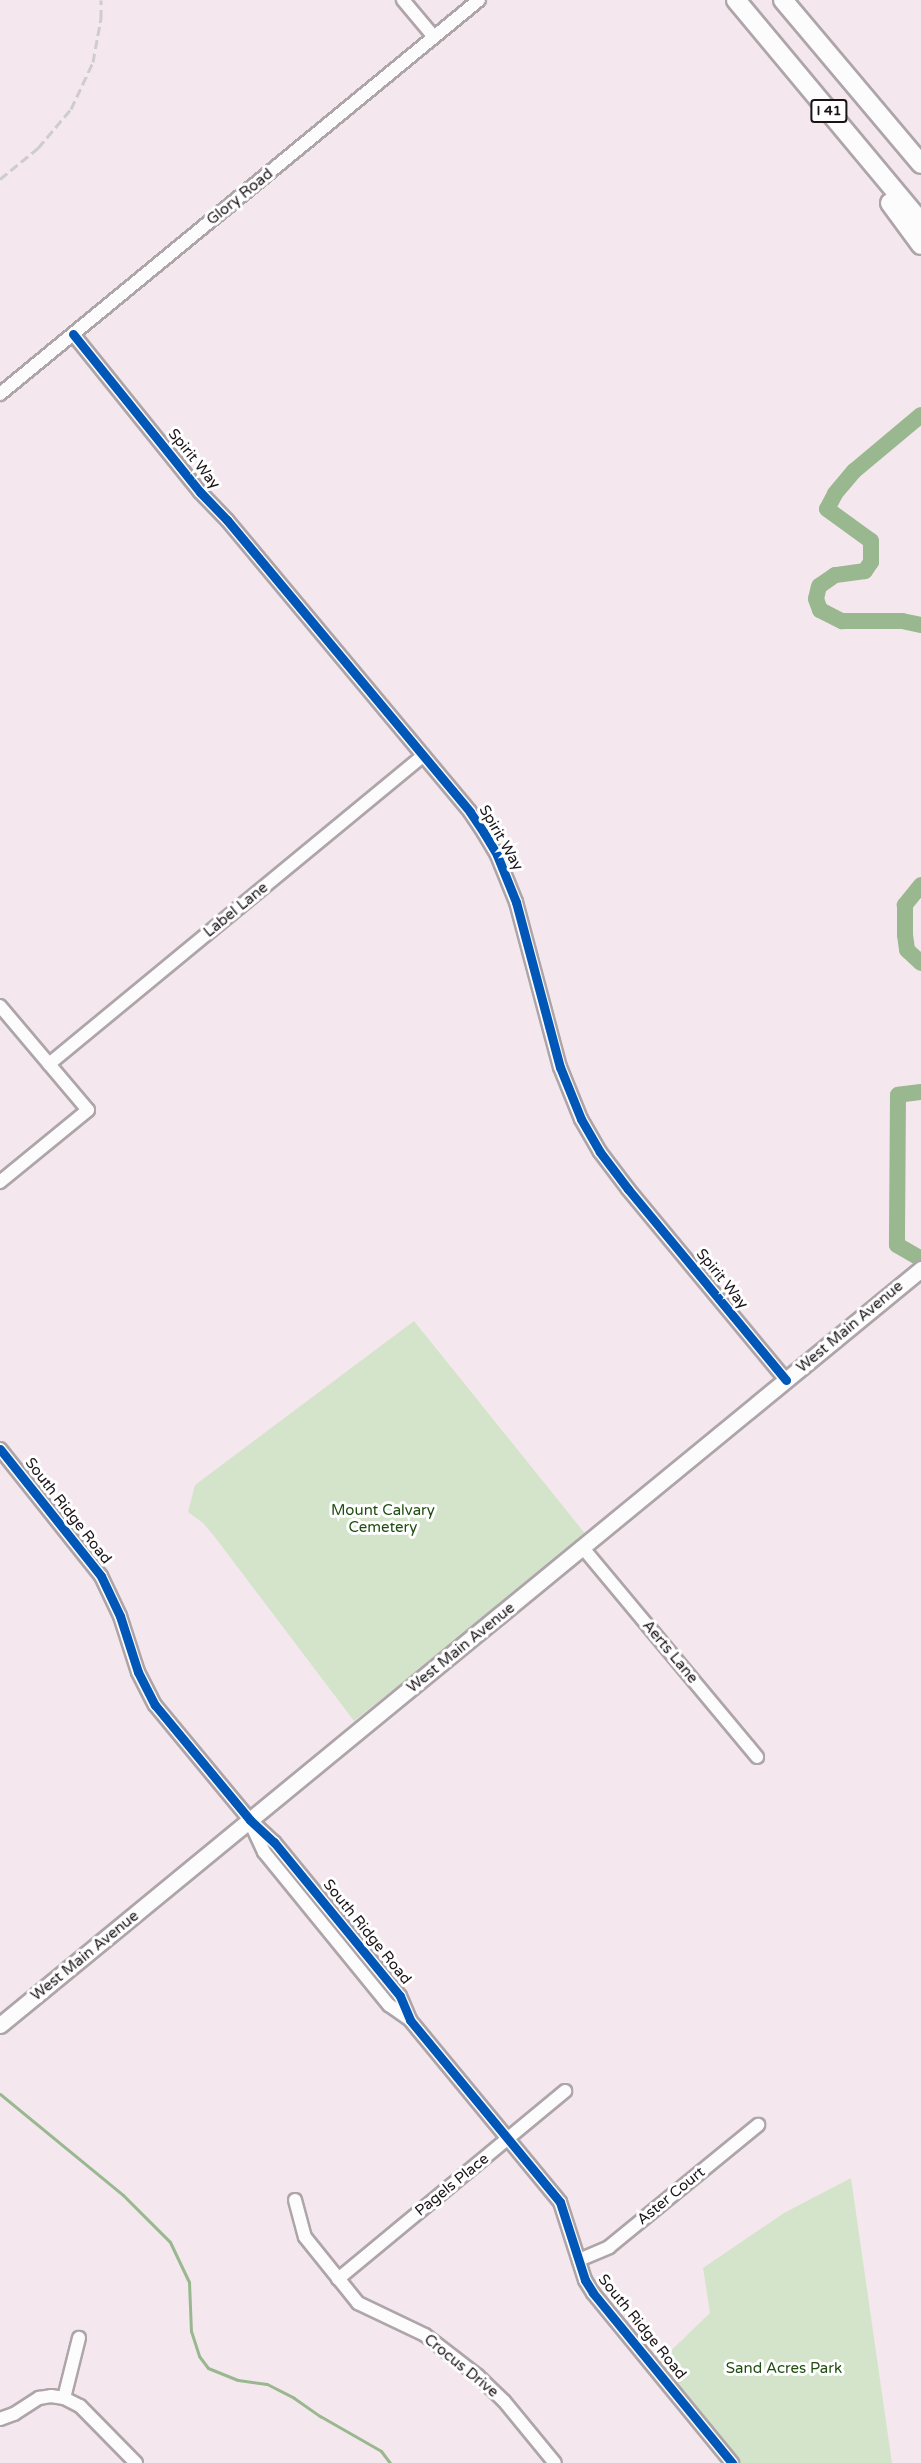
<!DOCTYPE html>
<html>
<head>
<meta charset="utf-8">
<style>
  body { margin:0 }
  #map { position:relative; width:921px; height:2463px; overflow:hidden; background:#f4e8ee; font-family:"Varela Round",sans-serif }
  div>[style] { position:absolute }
  .green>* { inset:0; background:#d4e4cb }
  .stream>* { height:3px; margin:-1.5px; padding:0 1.5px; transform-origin:1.5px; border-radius:1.5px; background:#99b88f }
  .river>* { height:16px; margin:-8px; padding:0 8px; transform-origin:8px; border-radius:8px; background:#99b88f }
  .roads { filter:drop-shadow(2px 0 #aea5a9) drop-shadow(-2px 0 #aea5a9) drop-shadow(0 2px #aea5a9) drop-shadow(0 -2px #aea5a9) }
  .minor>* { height:12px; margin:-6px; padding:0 6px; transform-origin:6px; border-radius:6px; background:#fdfcfc }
  .major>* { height:15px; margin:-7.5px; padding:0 7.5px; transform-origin:7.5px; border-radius:7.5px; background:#fdfcfc }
  .highway>* { height:18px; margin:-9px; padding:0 9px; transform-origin:9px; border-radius:9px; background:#fdfcfc }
  .rail>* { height:3px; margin-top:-1.5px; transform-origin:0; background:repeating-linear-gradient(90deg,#cfcccd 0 9px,transparent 0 13.5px) }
  .cycleway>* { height:9px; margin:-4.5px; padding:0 4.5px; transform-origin:4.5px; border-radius:4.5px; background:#0057b8 }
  span { translate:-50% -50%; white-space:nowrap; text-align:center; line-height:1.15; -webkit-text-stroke:6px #fff; paint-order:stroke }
  .shield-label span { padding:2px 4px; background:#fff; border:2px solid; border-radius:4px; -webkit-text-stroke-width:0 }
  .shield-label { font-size:14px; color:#1b1417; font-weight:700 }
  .street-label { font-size:15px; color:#1b1417 }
  .park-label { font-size:15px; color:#1f4f10 }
</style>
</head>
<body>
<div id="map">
  <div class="green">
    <i style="clip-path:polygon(414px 1321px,587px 1536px,354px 1721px,214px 1536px,203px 1523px,188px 1512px,195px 1485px)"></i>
    <i style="clip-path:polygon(851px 2178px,892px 2463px,737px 2463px,654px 2367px,710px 2313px,703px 2268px,784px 2213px)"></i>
  </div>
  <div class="stream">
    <i style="left:0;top:2094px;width:159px;rotate:39.4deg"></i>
    <i style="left:123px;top:2195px;width:66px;rotate:45deg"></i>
    <i style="left:170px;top:2242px;width:44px;rotate:64.6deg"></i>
    <i style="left:189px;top:2282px;width:49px;rotate:87.7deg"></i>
    <i style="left:191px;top:2331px;width:26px;rotate:72deg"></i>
    <i style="left:199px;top:2356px;width:15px;rotate:53deg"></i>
    <i style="left:208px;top:2368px;width:32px;rotate:22deg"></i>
    <i style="left:238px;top:2380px;width:29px;rotate:8deg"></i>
    <i style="left:267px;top:2384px;width:30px;rotate:27deg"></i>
    <i style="left:294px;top:2398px;width:32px;rotate:35deg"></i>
    <i style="left:320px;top:2416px;width:70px;rotate:29.8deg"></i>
    <i style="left:381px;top:2451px;width:15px;rotate:53deg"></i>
  </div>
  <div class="river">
    <i style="left:921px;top:415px;width:87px;rotate:140.1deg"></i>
    <i style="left:854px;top:471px;width:30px;rotate:130deg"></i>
    <i style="left:835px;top:494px;width:17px;rotate:118deg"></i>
    <i style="left:827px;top:509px;width:54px;rotate:36deg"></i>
    <i style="left:871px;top:541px;width:21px;rotate:90deg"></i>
    <i style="left:871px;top:562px;width:11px;rotate:124deg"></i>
    <i style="left:865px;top:571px;width:30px;rotate:172deg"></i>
    <i style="left:835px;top:575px;width:19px;rotate:145deg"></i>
    <i style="left:819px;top:586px;width:13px;rotate:103deg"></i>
    <i style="left:816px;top:599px;width:12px;rotate:70deg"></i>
    <i style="left:820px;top:610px;width:25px;rotate:27deg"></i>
    <i style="left:842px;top:621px;width:60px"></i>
    <i style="left:902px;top:621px;width:19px;rotate:12deg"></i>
    <i style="left:921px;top:885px;width:26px;rotate:129deg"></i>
    <i style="left:905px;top:905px;width:30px;rotate:90deg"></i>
    <i style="left:905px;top:935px;width:15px;rotate:82deg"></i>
    <i style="left:907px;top:950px;width:19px;rotate:43deg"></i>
    <i style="left:921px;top:1092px;width:23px;rotate:173deg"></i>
    <i style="left:898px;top:1095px;width:150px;rotate:90.4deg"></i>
    <i style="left:897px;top:1245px;width:28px;rotate:30deg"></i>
  </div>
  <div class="roads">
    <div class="minor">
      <i style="left:403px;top:0;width:48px;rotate:50deg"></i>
      <i style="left:73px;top:334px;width:203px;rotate:51.2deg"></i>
      <i style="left:200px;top:492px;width:39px;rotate:46deg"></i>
      <i style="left:227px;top:520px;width:380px;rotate:50.2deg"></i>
      <i style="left:470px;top:812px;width:25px;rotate:56deg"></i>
      <i style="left:484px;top:833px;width:26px;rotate:59deg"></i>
      <i style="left:497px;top:855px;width:51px;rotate:68deg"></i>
      <i style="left:516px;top:902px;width:171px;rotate:75.1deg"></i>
      <i style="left:560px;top:1067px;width:56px;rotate:68deg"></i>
      <i style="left:581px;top:1119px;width:38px;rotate:60deg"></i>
      <i style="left:600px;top:1152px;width:46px;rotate:52.9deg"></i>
      <i style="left:628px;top:1189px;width:248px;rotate:50.4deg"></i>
      <i style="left:0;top:394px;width:620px;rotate:-39.44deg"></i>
      <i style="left:0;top:1006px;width:136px;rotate:49.8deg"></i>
      <i style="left:88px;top:1110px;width:114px;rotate:140.7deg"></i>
      <i style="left:49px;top:1064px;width:484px;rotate:-39.5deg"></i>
      <i style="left:0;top:1449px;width:162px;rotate:51.5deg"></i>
      <i style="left:101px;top:1576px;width:44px;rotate:64.6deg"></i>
      <i style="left:120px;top:1616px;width:59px;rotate:72.2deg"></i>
      <i style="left:138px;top:1672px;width:37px;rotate:63deg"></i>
      <i style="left:155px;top:1705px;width:149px;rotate:50.4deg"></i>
      <i style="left:250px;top:1820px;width:33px;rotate:43deg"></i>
      <i style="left:274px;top:1842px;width:199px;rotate:50.7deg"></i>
      <i style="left:400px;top:1996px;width:26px;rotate:67deg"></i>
      <i style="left:410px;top:2020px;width:236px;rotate:50.5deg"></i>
      <i style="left:560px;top:2202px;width:82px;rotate:72.2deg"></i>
      <i style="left:585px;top:2280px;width:15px;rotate:58deg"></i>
      <i style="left:593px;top:2293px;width:220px;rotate:50.7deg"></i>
      <i style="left:583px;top:1548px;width:272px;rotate:50.2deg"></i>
      <i style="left:251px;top:1824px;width:31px;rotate:65deg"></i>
      <i style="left:264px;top:1852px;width:198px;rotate:50.8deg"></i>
      <i style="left:389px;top:2005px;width:24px;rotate:35deg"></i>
      <i style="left:295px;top:2200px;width:38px;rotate:75deg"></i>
      <i style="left:305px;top:2237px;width:85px;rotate:51.2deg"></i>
      <i style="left:358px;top:2303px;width:74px;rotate:25.5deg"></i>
      <i style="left:425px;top:2335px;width:67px;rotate:37.7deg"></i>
      <i style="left:478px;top:2376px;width:36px;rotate:44deg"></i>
      <i style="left:504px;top:2401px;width:80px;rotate:50.6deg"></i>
      <i style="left:579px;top:2260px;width:33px;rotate:-23deg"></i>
      <i style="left:609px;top:2247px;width:193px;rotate:-39.3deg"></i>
      <i style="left:338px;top:2279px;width:295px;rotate:-39.6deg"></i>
      <i style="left:64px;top:2398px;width:62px;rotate:-76deg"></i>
      <i style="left:0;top:2419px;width:15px;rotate:-20deg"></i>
      <i style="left:14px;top:2414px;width:30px;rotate:-33deg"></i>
      <i style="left:39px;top:2398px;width:12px;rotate:-9deg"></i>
      <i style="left:51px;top:2396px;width:13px;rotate:9deg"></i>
      <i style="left:64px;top:2398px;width:18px;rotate:27deg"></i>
      <i style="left:80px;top:2406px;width:80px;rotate:45.5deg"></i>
    </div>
    <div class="major">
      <i style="left:0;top:2025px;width:1192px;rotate:-39.38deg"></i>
    </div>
    <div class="highway">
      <i style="left:736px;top:0;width:289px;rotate:50.2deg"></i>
      <i style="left:783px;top:0;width:214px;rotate:49.9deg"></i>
      <i style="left:890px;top:203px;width:52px;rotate:53.6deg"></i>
    </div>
  </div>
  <div class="rail">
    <i style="left:0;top:179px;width:49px;rotate:-39.2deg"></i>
    <i style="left:38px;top:148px;width:51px;rotate:-49.8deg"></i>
    <i style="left:71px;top:109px;width:52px;rotate:-64.9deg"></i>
    <i style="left:93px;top:62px;width:45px;rotate:-79.7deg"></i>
    <i style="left:101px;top:18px;width:18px;rotate:-90deg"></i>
  </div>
  <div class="cycleway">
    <i style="left:73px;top:334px;width:203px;rotate:51.2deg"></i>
    <i style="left:200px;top:492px;width:39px;rotate:46deg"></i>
    <i style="left:227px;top:520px;width:380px;rotate:50.2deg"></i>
    <i style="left:470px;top:812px;width:25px;rotate:56deg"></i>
    <i style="left:484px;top:833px;width:26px;rotate:59deg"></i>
    <i style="left:497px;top:855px;width:51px;rotate:68deg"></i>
    <i style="left:516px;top:902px;width:171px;rotate:75.1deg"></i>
    <i style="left:560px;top:1067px;width:56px;rotate:68deg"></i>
    <i style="left:581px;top:1119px;width:38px;rotate:60deg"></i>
    <i style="left:600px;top:1152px;width:46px;rotate:52.9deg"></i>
    <i style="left:628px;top:1189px;width:248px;rotate:50.4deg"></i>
    <i style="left:0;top:1449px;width:162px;rotate:51.5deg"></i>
    <i style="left:101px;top:1576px;width:44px;rotate:64.6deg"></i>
    <i style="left:120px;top:1616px;width:59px;rotate:72.2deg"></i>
    <i style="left:138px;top:1672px;width:37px;rotate:63deg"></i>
    <i style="left:155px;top:1705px;width:149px;rotate:50.4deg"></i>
    <i style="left:250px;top:1820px;width:33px;rotate:43deg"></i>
    <i style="left:274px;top:1842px;width:199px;rotate:50.7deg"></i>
    <i style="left:400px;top:1996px;width:26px;rotate:67deg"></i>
    <i style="left:410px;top:2020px;width:236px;rotate:50.5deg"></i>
    <i style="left:560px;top:2202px;width:82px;rotate:72.2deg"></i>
    <i style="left:585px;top:2280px;width:15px;rotate:58deg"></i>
    <i style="left:593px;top:2293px;width:220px;rotate:50.7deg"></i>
  </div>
  <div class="shield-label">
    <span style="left:829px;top:111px">I 41</span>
  </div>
  <div class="street-label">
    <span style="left:240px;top:197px;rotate:-39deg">Glory Road</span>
    <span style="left:194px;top:459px;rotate:51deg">Spirit Way</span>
    <span style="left:501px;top:838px;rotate:60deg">Spirit Way</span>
    <span style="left:236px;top:910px;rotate:-39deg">Label Lane</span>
    <span style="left:722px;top:1279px;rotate:51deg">Spirit Way</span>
    <span style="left:850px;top:1327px;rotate:-40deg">West Main Avenue</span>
    <span style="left:68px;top:1511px;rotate:52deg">South Ridge Road</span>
    <span style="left:461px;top:1648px;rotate:-39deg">West Main Avenue</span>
    <span style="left:670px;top:1652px;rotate:50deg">Aerts Lane</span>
    <span style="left:367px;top:1932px;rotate:51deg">South Ridge Road</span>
    <span style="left:85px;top:1956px;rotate:-39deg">West Main Avenue</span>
    <span style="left:452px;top:2185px;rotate:-39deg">Pagels Place</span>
    <span style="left:671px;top:2196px;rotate:-39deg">Aster Court</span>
    <span style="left:642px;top:2327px;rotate:51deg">South Ridge Road</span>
    <span style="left:461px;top:2366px;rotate:39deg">Crocus Drive</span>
  </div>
  <div class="park-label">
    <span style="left:383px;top:1519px">Mount Calvary<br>Cemetery</span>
    <span style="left:784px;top:2369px">Sand Acres Park</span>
  </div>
</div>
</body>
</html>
